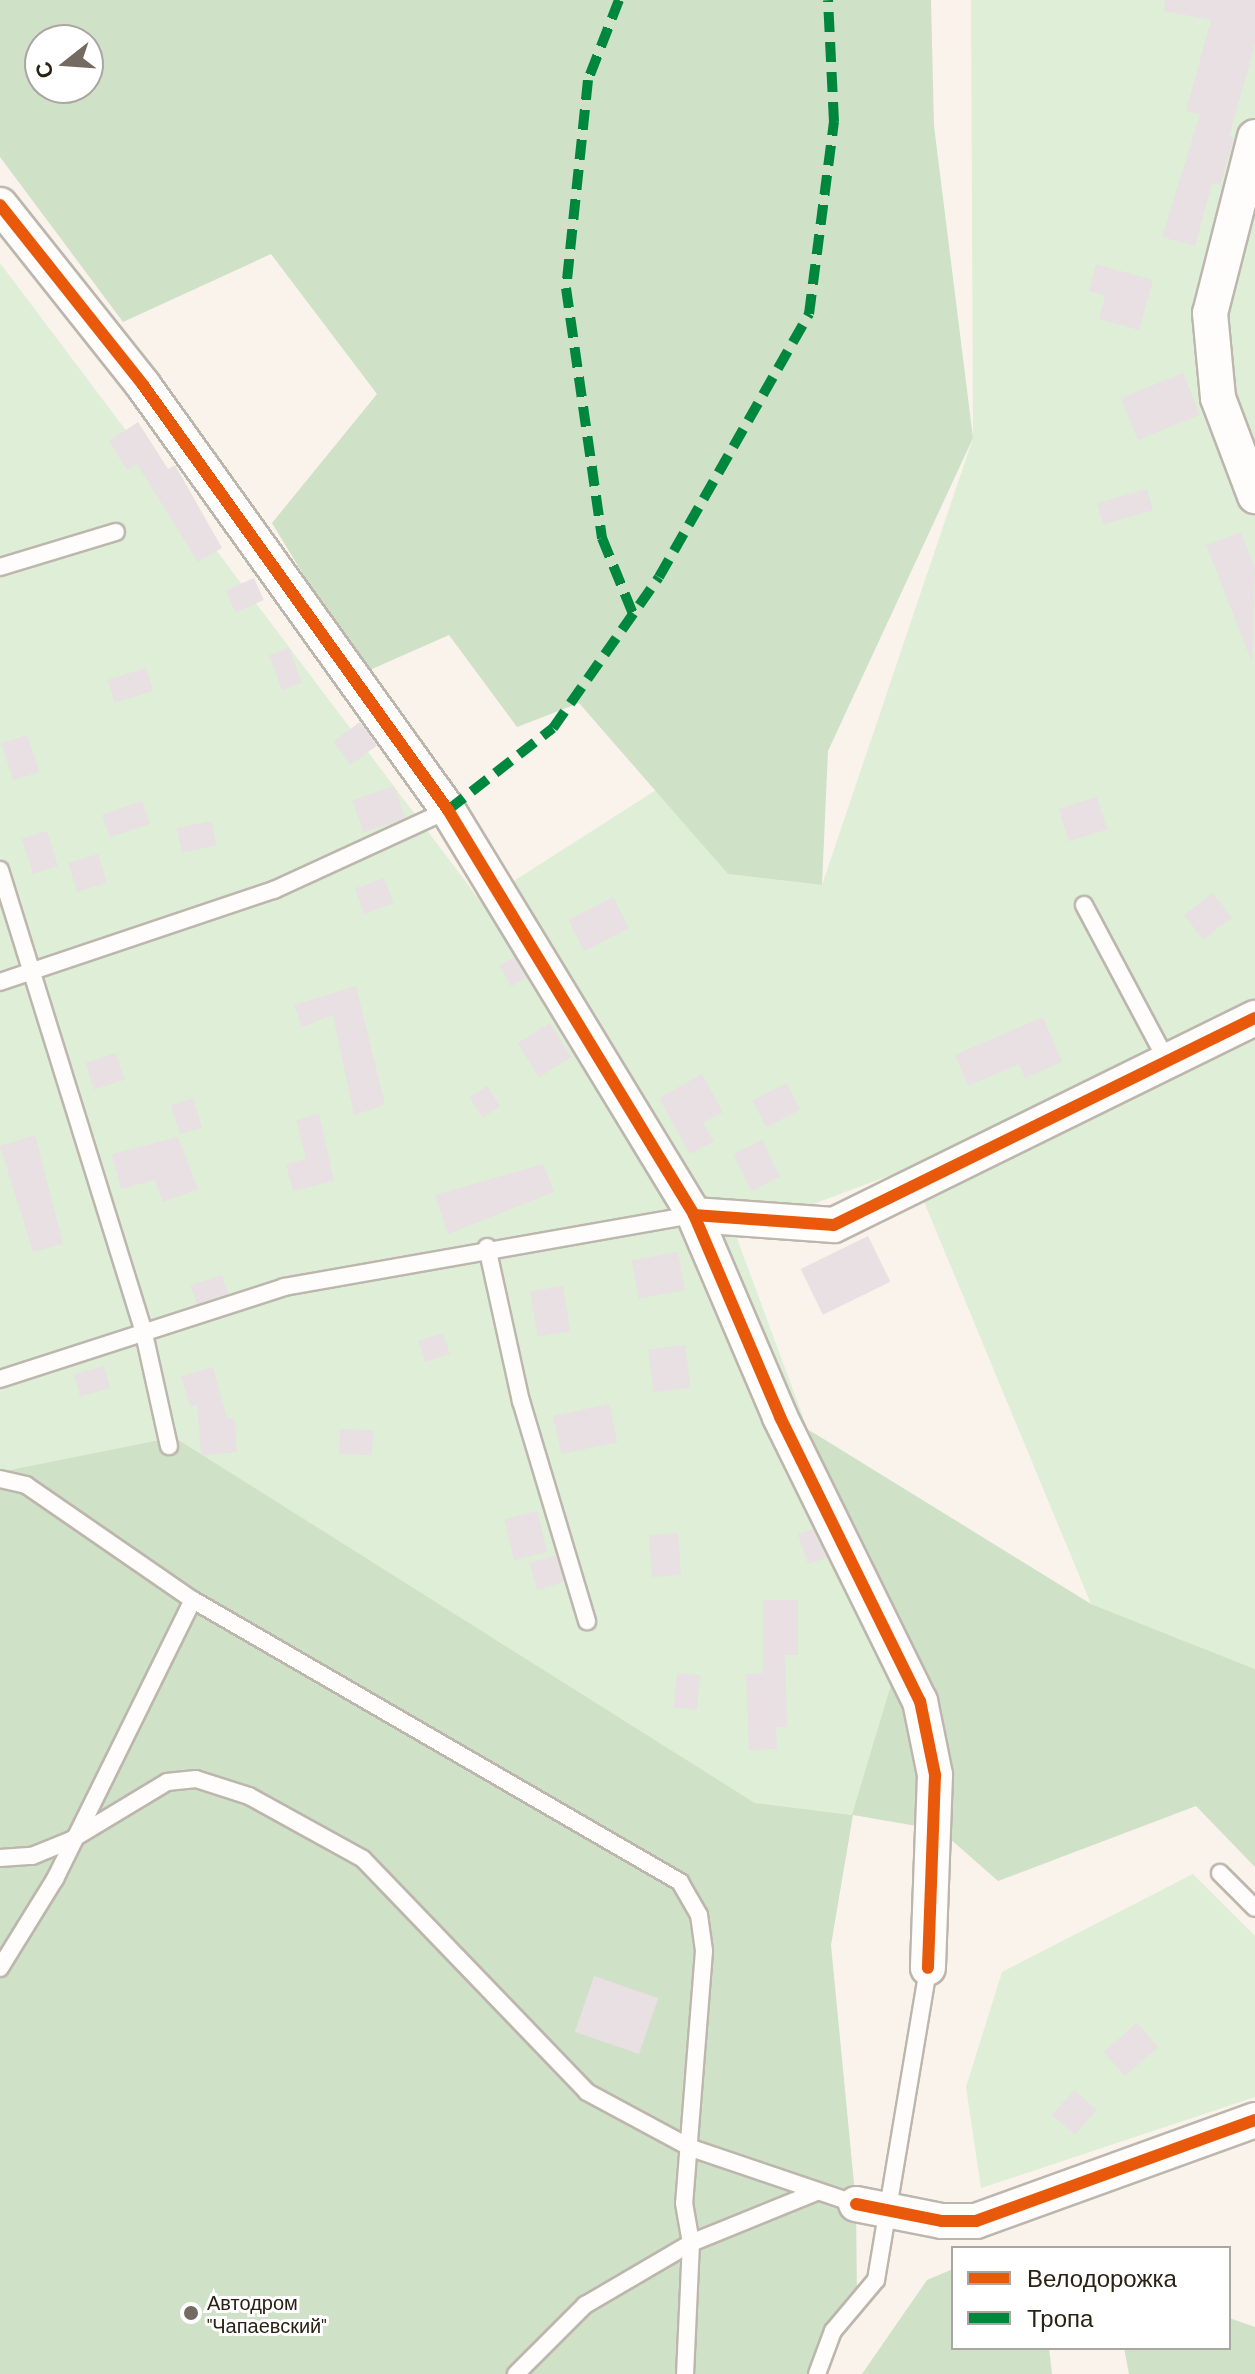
<!DOCTYPE html>
<html>
<head>
<meta charset="utf-8">
<style>
  body { margin:0 }
  #map { position:relative; width:1255px; height:2374px; overflow:hidden; background:#f9f3ec; font-family:Barlow,sans-serif }
  div>[style] { position:absolute }
  .green>* { inset:0; background:#dfeed7 }
  .forest>* { inset:0; background:#cfe1c6 }
  .building>* { inset:0; background:#e8e0e3; transform-origin:0 0 }
  .roads { filter:drop-shadow(2px 0 #bdb6ad) drop-shadow(-2px 0 #bdb6ad) drop-shadow(0 2px #bdb6ad) drop-shadow(0 -2px #bdb6ad) }
  .service>* { height:16px; margin:-8px; padding:0 8px; transform-origin:8px; border-radius:8px; background:#fefdfc }
  .minor>* { height:34px; margin:-17px; padding:0 17px; transform-origin:17px; border-radius:17px; background:#fefdfc }
  .quiet>* { height:10px; margin-top:-5px; transform-origin:0; background:repeating-linear-gradient(90deg,#00873e 0 20px,transparent 0 30px) }
  .cycleway>* { height:12px; margin:-6px; padding:0 6px; transform-origin:6px; border-radius:6px; background:#e8590c }
  .dots>* { width:22px; height:22px; translate:-50% -50%; box-sizing:border-box; border:4px solid #fff; border-radius:50% }
  span { translate:-50% -50%; white-space:nowrap; text-align:center; line-height:1.15; -webkit-text-stroke:6px #fff; paint-order:stroke }
  .poi-label { font-size:20px; color:#2b2216 }
  .left { translate:0 -50%; text-align:left }
  .legend { position:absolute; left:951px; top:2246px; width:280px; height:104px; box-sizing:border-box; background:#fff; border:2px solid #aaa7a2; margin:0; padding:10px 14px; list-style:none; font-size:24px; color:#2b2216 }
  .legend li { display:flex; align-items:center; gap:16px; height:40px }
  .legend b { width:40px; border:2px solid #aaa7a2 }
  .north { position:absolute; left:24px; top:24px; width:80px; height:80px; box-sizing:border-box; background:#fff; border:2px solid #aaa7a2; border-radius:50%; rotate:253deg; font-size:22px; font-weight:700; line-height:32px; text-align:center; color:#2b2216 }
  .north::after { content:''; display:block; margin:auto; width:28px; height:36px; background:#736b61; clip-path:polygon(50% 0,100% 100%,50% 72%,0 100%) }
</style>
</head>
<body>
<div id="map">
  <div class="green">
    <i style="clip-path:polygon(971px 0,1255px 0,1255px 1669px,1091px 1604px,910px 1168px,735px 1233px,896px 1668px,853px 1815px,755px 1803px,174px 1437px,0 1472px,0 263px,481px 902px,656px 790px,728px 874px,822px 885px,973px 438px)"></i>
    <i style="clip-path:polygon(1193px 1874px,1255px 1936px,1255px 2097px,981px 2188px,966px 2087px,1002px 1972px)"></i>
  </div>
  <div class="forest">
    <i style="clip-path:polygon(evenodd,0 0,931px 0,934px 126px,973px 438px,828px 751px,822px 885px,728px 874px,579px 703px,517px 727px,449px 635px,363px 673px,272px 523px,377px 394px,271px 254px,123px 322px,0 157px,0 0,40px 40px,88px 40px,88px 88px,40px 88px,40px 40px)"></i>
    <i style="clip-path:polygon(809px 1430px,1091px 1604px,1255px 1669px,1255px 1867px,1196px 1806px,998px 1881px,940px 1830px,853px 1815px,831px 1945px,856px 2204px,857px 2301px,825px 2374px,0 2374px,0 1472px,174px 1437px,755px 1803px,852px 1815px,896px 1668px)"></i>
    <i style="clip-path:polygon(953px 2269px,953px 2348px,1049px 2348px,1052px 2374px,862px 2374px,927px 2280px)"></i>
    <i style="clip-path:polygon(1229px 2318px,1255px 2327px,1255px 2374px,1129px 2374px,1124px 2348px,1229px 2348px)"></i>
  </div>
  <div class="building">
    <i style="clip-path:polygon(1165px 0,1255px 0,1255px 44px,1229px 136px,1234px 138px,1220px 185px,1212px 183px,1195px 246px,1162px 237px,1200px 114px,1186px 111px,1211px 20px,1164px 11px)"></i>
    <i style="clip-path:polygon(1096px 264px,1153px 280px,1139px 330px,1099px 319px,1105px 296px,1089px 291px)"></i>
    <i style="left:1183px;top:373px;width:45px;height:67px;rotate:68deg"></i>
    <i style="clip-path:polygon(138px 422px,168px 469px,175px 465px,222px 548px,198px 562px,137px 464px,127px 470px,109px 441px)"></i>
    <i style="left:1147px;top:489px;width:22px;height:52px;rotate:74deg"></i>
    <i style="clip-path:polygon(1241px 532px,1255px 568px,1252px 662px,1206px 545px)"></i>
    <i style="left:254px;top:578px;width:24px;height:31px;rotate:66deg"></i>
    <i style="left:289px;top:648px;width:37px;height:21px;rotate:70deg"></i>
    <i style="left:146px;top:668px;width:24px;height:40px;rotate:73deg"></i>
    <i style="left:360px;top:722px;width:29px;height:33px;rotate:54deg"></i>
    <i style="left:27px;top:735px;width:39px;height:27px;rotate:72deg"></i>
    <i style="left:394px;top:786px;width:34px;height:44px;rotate:71deg"></i>
    <i style="left:1097px;top:797px;width:34px;height:40px;rotate:73deg"></i>
    <i style="left:142px;top:801px;width:24px;height:42px;rotate:71deg"></i>
    <i style="left:211px;top:821px;width:25px;height:35px;rotate:78deg"></i>
    <i style="left:47px;top:831px;width:37px;height:26px;rotate:73deg"></i>
    <i style="left:98px;top:854px;width:30px;height:31px;rotate:73deg"></i>
    <i style="left:384px;top:878px;width:27px;height:31px;rotate:70deg"></i>
    <i style="left:1213px;top:893px;width:31px;height:36px;rotate:53deg"></i>
    <i style="left:613px;top:897px;width:35px;height:50px;rotate:63deg"></i>
    <i style="left:514px;top:957px;width:24px;height:17px;rotate:60deg"></i>
    <i style="clip-path:polygon(356px 986px,385px 1105px,354px 1115px,333px 1015px,302px 1027px,294px 1005px)"></i>
    <i style="clip-path:polygon(1043px 1017px,1062px 1062px,1025px 1078px,1019px 1064px,968px 1086px,955px 1055px)"></i>
    <i style="left:550px;top:1023px;width:40px;height:38px;rotate:58deg"></i>
    <i style="left:116px;top:1053px;width:28px;height:32px;rotate:72deg"></i>
    <i style="clip-path:polygon(702px 1074px,723px 1112px,703px 1123px,714px 1141px,690px 1154px,659px 1098px)"></i>
    <i style="left:786px;top:1083px;width:30px;height:38px;rotate:62deg"></i>
    <i style="left:487px;top:1086px;width:24px;height:21px;rotate:57deg"></i>
    <i style="left:193px;top:1098px;width:31px;height:23px;rotate:73deg"></i>
    <i style="clip-path:polygon(319px 1114px,334px 1181px,293px 1191px,286px 1164px,306px 1159px,296px 1120px)"></i>
    <i style="clip-path:polygon(35px 1135px,63px 1244px,33px 1252px,0 1146px)"></i>
    <i style="clip-path:polygon(178px 1137px,198px 1189px,163px 1202px,155px 1180px,121px 1189px,112px 1154px)"></i>
    <i style="left:762px;top:1140px;width:41px;height:32px;rotate:64deg"></i>
    <i style="clip-path:polygon(543px 1164px,554px 1192px,448px 1234px,435px 1195px)"></i>
    <i style="left:868px;top:1236px;width:51px;height:75px;rotate:64deg"></i>
    <i style="left:678px;top:1252px;width:39px;height:47px;rotate:80deg"></i>
    <i style="left:222px;top:1275px;width:20px;height:33px;rotate:72deg"></i>
    <i style="left:563px;top:1286px;width:46px;height:33px;rotate:81deg"></i>
    <i style="left:443px;top:1333px;width:22px;height:26px;rotate:72deg"></i>
    <i style="left:685px;top:1345px;width:43px;height:37px;rotate:83deg"></i>
    <i style="left:104px;top:1366px;width:23px;height:31px;rotate:75deg"></i>
    <i style="clip-path:polygon(213px 1367px,227px 1418px,234px 1418px,237px 1452px,201px 1455px,197px 1405px,190px 1407px,181px 1376px)"></i>
    <i style="left:609px;top:1404px;width:39px;height:57px;rotate:78deg"></i>
    <i style="left:340px;top:1429px;width:33px;height:25px;rotate:2deg"></i>
    <i style="left:537px;top:1511px;width:42px;height:34px;rotate:76deg"></i>
    <i style="clip-path:polygon(813px 1529px,827px 1558px,808px 1564px,798px 1534px)"></i>
    <i style="left:678px;top:1533px;width:42px;height:29px;rotate:86deg"></i>
    <i style="left:556px;top:1555px;width:28px;height:28px;rotate:73deg"></i>
    <i style="clip-path:polygon(763px 1600px,798px 1600px,798px 1655px,785px 1655px,787px 1727px,776px 1727px,777px 1749px,749px 1750px,746px 1674px,763px 1673px)"></i>
    <i style="left:677px;top:1673px;width:23px;height:35px;rotate:5deg"></i>
    <i style="left:594px;top:1976px;width:68px;height:59px;rotate:19deg"></i>
    <i style="left:1137px;top:2023px;width:32px;height:44px;rotate:49deg"></i>
    <i style="left:1074px;top:2090px;width:30px;height:33px;rotate:41deg"></i>
  </div>
  <div class="roads">
    <div class="service">
      <i style="left:0;top:567px;width:121px;rotate:-16.8deg"></i>
      <i style="left:0;top:870px;width:481px;rotate:72.7deg"></i>
      <i style="left:143px;top:1329px;width:120px;rotate:77.5deg"></i>
      <i style="left:1084px;top:905px;width:177px;rotate:62deg"></i>
      <i style="left:0;top:982px;width:289px;rotate:-18.6deg"></i>
      <i style="left:274px;top:890px;width:192px;rotate:-24.7deg"></i>
      <i style="left:487px;top:1247px;width:158px;rotate:77.6deg"></i>
      <i style="left:521px;top:1401px;width:230px;rotate:73.3deg"></i>
      <i style="left:0;top:1379px;width:299px;rotate:-17.9deg"></i>
      <i style="left:284px;top:1287px;width:416px;rotate:-10deg"></i>
      <i style="left:0;top:1479px;width:27px;rotate:13deg"></i>
      <i style="left:26px;top:1485px;width:203px;rotate:34.6deg"></i>
      <i style="left:193px;top:1600px;width:563px;rotate:30.07deg"></i>
      <i style="left:680px;top:1882px;width:38px;rotate:60deg"></i>
      <i style="left:699px;top:1915px;width:36px;rotate:82deg"></i>
      <i style="left:704px;top:1951px;width:253px;rotate:94.5deg"></i>
      <i style="left:684px;top:2203px;width:41px;rotate:80.1deg"></i>
      <i style="left:691px;top:2243px;width:131px;rotate:92.6deg"></i>
      <i style="left:0;top:1858px;width:32px;rotate:-4deg"></i>
      <i style="left:32px;top:1856px;width:42px;rotate:-22.3deg"></i>
      <i style="left:71px;top:1840px;width:112px;rotate:-31.1deg"></i>
      <i style="left:167px;top:1782px;width:29px;rotate:-6deg"></i>
      <i style="left:196px;top:1779px;width:56px;rotate:17.8deg"></i>
      <i style="left:249px;top:1796px;width:130px;rotate:28.9deg"></i>
      <i style="left:363px;top:1859px;width:323px;rotate:46.1deg"></i>
      <i style="left:587px;top:2092px;width:118px;rotate:28.3deg"></i>
      <i style="left:691px;top:2148px;width:174px;rotate:18.7deg"></i>
      <i style="left:1220px;top:1873px;width:49px;rotate:45deg"></i>
      <i style="left:0;top:1968px;width:105px;rotate:-58.3deg"></i>
      <i style="left:55px;top:1879px;width:311px;rotate:-63.7deg"></i>
      <i style="left:516px;top:2374px;width:98px;rotate:-45deg"></i>
      <i style="left:585px;top:2305px;width:123px;rotate:-30.3deg"></i>
      <i style="left:691px;top:2243px;width:133px;rotate:-22.1deg"></i>
      <i style="left:817px;top:2374px;width:46px;rotate:-69.6deg"></i>
      <i style="left:833px;top:2331px;width:67px;rotate:-49.9deg"></i>
      <i style="left:876px;top:2280px;width:316px;rotate:-80.5deg"></i>
    </div>
    <div class="minor">
      <i style="left:1255px;top:137px;width:182px;rotate:104.3deg"></i>
      <i style="left:1210px;top:313px;width:85px;rotate:84.6deg"></i>
      <i style="left:1218px;top:398px;width:105px;rotate:69.3deg"></i>
      <i style="left:0;top:205px;width:230px;rotate:51.5deg"></i>
      <i style="left:143px;top:385px;width:523px;rotate:54.33deg"></i>
      <i style="left:448px;top:810px;width:474px;rotate:58.7deg"></i>
      <i style="left:694px;top:1215px;width:220px;rotate:66.9deg"></i>
      <i style="left:780px;top:1417px;width:317px;rotate:63.8deg"></i>
      <i style="left:920px;top:1701px;width:76px;rotate:78.5deg"></i>
      <i style="left:935px;top:1775px;width:193px;rotate:92.1deg"></i>
      <i style="left:694px;top:1215px;width:140px;rotate:4.1deg"></i>
      <i style="left:834px;top:1225px;width:469px;rotate:-26.2deg"></i>
      <i style="left:856px;top:2204px;width:88px;rotate:11.2deg"></i>
      <i style="left:942px;top:2221px;width:34px"></i>
      <i style="left:976px;top:2221px;width:297px;rotate:-19.9deg"></i>
    </div>
  </div>
  <div class="quiet">
    <i style="left:619px;top:0;width:86px;rotate:111.2deg"></i>
    <i style="left:588px;top:80px;width:209px;rotate:96deg"></i>
    <i style="left:566px;top:288px;width:253px;rotate:81.8deg"></i>
    <i style="left:602px;top:538px;width:82px;rotate:67.8deg"></i>
    <i style="left:448px;top:810px;width:133px;rotate:-38deg"></i>
    <i style="left:553px;top:728px;width:184px;rotate:-54.9deg"></i>
    <i style="left:659px;top:577px;width:303px;rotate:-60.3deg"></i>
    <i style="left:809px;top:314px;width:194px;rotate:-82.6deg"></i>
    <i style="left:834px;top:122px;width:122px;rotate:-92.8deg"></i>
  </div>
  <div class="cycleway">
    <i style="left:0;top:205px;width:230px;rotate:51.5deg"></i>
    <i style="left:143px;top:385px;width:523px;rotate:54.33deg"></i>
    <i style="left:448px;top:810px;width:474px;rotate:58.7deg"></i>
    <i style="left:694px;top:1215px;width:220px;rotate:66.9deg"></i>
    <i style="left:780px;top:1417px;width:317px;rotate:63.8deg"></i>
    <i style="left:920px;top:1701px;width:76px;rotate:78.5deg"></i>
    <i style="left:935px;top:1775px;width:193px;rotate:92.1deg"></i>
    <i style="left:694px;top:1215px;width:140px;rotate:4.1deg"></i>
    <i style="left:834px;top:1225px;width:469px;rotate:-26.2deg"></i>
    <i style="left:856px;top:2204px;width:88px;rotate:11.2deg"></i>
    <i style="left:942px;top:2221px;width:34px"></i>
    <i style="left:976px;top:2221px;width:297px;rotate:-19.9deg"></i>
  </div>
  <div class="dots">
    <i style="left:191px;top:2313px;background:#736b61"></i>
  </div>
  <div class="poi-label">
    <span class="left" style="left:207px;top:2314px">Автодром<br>"Чапаевский"</span>
  </div>
  <ul class="legend">
  <li><b style="height:10px;background:#e8590c"></b>Велодорожка</li>
  <li><b style="height:10px;background:#00873e"></b>Тропа</li>
  </ul>
  <div class="north">С</div>
</div>
</body>
</html>
